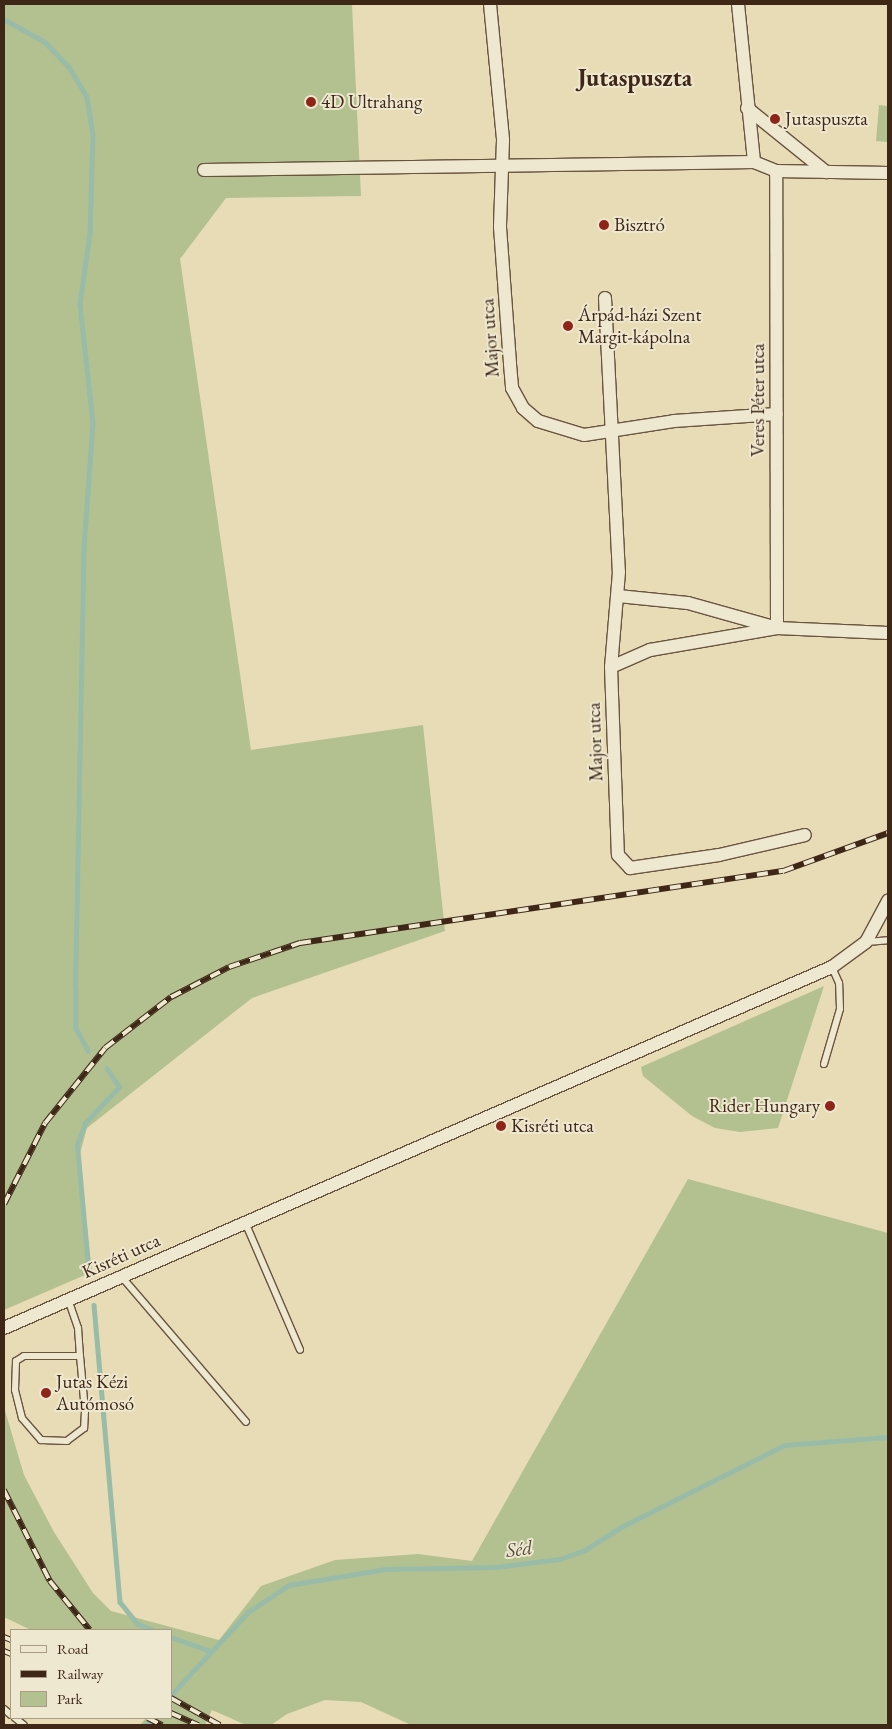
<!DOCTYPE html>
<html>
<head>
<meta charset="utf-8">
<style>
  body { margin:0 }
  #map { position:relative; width:892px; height:1729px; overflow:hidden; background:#e7dcb6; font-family:"EB Garamond",serif }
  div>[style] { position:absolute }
  .green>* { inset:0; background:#b3c190 }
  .stream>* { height:4.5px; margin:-2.25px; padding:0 2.25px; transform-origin:2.25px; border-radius:2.25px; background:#98bca8 }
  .roads { filter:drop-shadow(1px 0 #695440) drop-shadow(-1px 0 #695440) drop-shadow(0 1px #695440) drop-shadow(0 -1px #695440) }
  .lane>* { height:6px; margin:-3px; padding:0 3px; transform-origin:3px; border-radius:3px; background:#efe8d0 }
  .street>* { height:12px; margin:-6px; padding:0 6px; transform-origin:6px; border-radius:6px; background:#efe8d0 }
  .rail>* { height:5.5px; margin-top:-2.75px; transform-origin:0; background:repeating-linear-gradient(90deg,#efe8d0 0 11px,#3f2718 0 22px); box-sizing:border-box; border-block:1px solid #3f2718 }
  .dots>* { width:14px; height:14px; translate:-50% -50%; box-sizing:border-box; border:2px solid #efe8d0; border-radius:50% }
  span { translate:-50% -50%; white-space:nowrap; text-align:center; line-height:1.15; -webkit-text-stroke:4px #efe8d0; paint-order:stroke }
  .poi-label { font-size:19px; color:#3f2718 }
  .left { translate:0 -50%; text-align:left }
  .right { translate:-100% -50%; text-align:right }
  .street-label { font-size:19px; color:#3f2718 }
  .water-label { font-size:20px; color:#554c3c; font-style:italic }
  .district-label { font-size:24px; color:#3f2718; font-weight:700 }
  .frame { position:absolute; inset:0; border:5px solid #3f2718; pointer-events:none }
  .legend { position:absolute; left:10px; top:1629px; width:162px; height:90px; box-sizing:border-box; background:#efe8d0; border:1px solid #a99b86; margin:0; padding:6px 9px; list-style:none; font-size:15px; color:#3f2718 }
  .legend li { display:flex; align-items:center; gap:10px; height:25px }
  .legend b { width:25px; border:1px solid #a99b86 }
</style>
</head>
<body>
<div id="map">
  <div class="green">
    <i style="clip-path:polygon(4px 4px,352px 4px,361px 196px,226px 198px,180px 259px,251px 750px,423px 725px,445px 931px,252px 998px,87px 1128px,79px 1157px,92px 1272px,4px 1310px)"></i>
    <i style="clip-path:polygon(879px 105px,888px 106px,888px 142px,876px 141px)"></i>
    <i style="clip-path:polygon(824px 986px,778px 1128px,740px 1132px,715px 1128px,692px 1116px,643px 1076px,641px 1067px)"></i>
    <i style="clip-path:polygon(688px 1179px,888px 1233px,888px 1725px,411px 1725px,361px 1702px,325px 1700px,287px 1714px,271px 1725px,246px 1725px,212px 1710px,205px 1725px,140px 1725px,146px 1718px,171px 1718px,171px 1630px,31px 1630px,4px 1617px,4px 1407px,24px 1475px,54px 1532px,93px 1593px,111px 1611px,219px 1640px,261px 1586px,335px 1560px,418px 1554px,472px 1561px)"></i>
  </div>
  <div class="stream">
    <i style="left:4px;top:19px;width:47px;rotate:29.3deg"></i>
    <i style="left:45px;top:42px;width:35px;rotate:46deg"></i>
    <i style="left:69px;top:67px;width:35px;rotate:59deg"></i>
    <i style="left:87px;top:97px;width:37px;rotate:81deg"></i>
    <i style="left:93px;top:134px;width:99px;rotate:91.7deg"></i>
    <i style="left:90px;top:233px;width:72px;rotate:98deg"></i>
    <i style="left:80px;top:304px;width:120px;rotate:83.8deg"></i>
    <i style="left:93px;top:423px;width:127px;rotate:94.1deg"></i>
    <i style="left:84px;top:550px;width:436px;rotate:91.1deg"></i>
    <i style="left:76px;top:986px;width:42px;rotate:90deg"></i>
    <i style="left:76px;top:1028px;width:26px;rotate:62deg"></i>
    <i style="left:88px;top:1266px;width:121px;rotate:-95.2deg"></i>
    <i style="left:77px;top:1145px;width:23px;rotate:-70deg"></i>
    <i style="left:85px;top:1123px;width:50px;rotate:-46.6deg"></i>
    <i style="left:119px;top:1087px;width:22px;rotate:-124deg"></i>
    <i style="left:94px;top:1305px;width:298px;rotate:85deg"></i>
    <i style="left:120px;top:1602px;width:28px;rotate:51deg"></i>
    <i style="left:138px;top:1624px;width:17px;rotate:21deg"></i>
    <i style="left:171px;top:1637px;width:42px;rotate:19.3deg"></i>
    <i style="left:171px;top:1695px;width:113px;rotate:-47.1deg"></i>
    <i style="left:248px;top:1612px;width:49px;rotate:-33.4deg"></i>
    <i style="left:289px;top:1585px;width:98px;rotate:-9.4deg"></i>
    <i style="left:386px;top:1569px;width:110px;rotate:-1deg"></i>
    <i style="left:496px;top:1567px;width:64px;rotate:-7.1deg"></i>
    <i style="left:560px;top:1559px;width:27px;rotate:-20deg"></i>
    <i style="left:585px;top:1550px;width:45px;rotate:-32.3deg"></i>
    <i style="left:623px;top:1526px;width:181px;rotate:-26.6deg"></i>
    <i style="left:785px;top:1445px;width:103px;rotate:-4.4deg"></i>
    <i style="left:145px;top:1725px;width:10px;rotate:-45deg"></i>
  </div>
  <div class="roads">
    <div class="lane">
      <i style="left:867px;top:942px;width:21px;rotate:-5deg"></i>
      <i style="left:824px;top:1064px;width:57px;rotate:-73.8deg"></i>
      <i style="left:840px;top:1009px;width:26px;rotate:-92deg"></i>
      <i style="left:839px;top:983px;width:17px;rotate:-114deg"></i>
      <i style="left:245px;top:1222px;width:139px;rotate:66.7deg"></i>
      <i style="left:121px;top:1276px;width:192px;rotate:49.4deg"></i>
      <i style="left:68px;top:1299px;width:31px;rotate:71deg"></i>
      <i style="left:78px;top:1328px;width:28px;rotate:86deg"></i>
      <i style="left:80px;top:1356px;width:55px;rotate:84.8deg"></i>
      <i style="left:85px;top:1411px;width:17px;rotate:93deg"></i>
      <i style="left:84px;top:1428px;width:21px;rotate:143deg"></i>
      <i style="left:67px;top:1441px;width:26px;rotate:-178deg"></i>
      <i style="left:41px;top:1440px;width:29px;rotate:-131deg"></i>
      <i style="left:22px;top:1418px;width:29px;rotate:-104deg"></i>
      <i style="left:15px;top:1390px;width:29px;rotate:-88deg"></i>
      <i style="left:16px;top:1361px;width:9px;rotate:-32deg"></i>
      <i style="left:24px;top:1356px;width:56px"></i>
      <i style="left:4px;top:1709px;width:9px;rotate:41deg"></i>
      <i style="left:15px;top:1718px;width:11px;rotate:38deg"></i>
    </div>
    <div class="street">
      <i style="left:490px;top:4px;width:137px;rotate:84.5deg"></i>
      <i style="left:503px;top:140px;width:87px;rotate:92deg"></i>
      <i style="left:500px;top:227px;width:137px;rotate:85.8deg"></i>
      <i style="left:510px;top:364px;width:24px;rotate:85deg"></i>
      <i style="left:512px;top:388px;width:23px;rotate:61deg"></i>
      <i style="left:523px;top:408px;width:20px;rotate:41deg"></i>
      <i style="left:538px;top:421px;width:48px;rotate:16.9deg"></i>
      <i style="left:584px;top:435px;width:91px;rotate:-8.8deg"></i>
      <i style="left:674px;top:421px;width:103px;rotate:-3.9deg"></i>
      <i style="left:738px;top:4px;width:159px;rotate:84.2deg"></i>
      <i style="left:747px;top:108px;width:102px;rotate:39deg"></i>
      <i style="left:204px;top:170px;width:550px;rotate:-0.83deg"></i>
      <i style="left:754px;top:162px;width:24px;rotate:22deg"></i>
      <i style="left:776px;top:171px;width:112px;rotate:1deg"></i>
      <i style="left:605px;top:298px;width:274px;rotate:87.1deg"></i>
      <i style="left:619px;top:572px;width:95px;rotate:94.8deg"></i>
      <i style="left:611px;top:667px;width:188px;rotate:87.9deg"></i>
      <i style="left:618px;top:855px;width:18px;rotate:47deg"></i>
      <i style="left:630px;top:868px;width:90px;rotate:-8.3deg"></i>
      <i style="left:719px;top:855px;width:88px;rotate:-13.1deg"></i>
      <i style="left:618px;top:596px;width:70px;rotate:5.7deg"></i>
      <i style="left:688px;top:603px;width:92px;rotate:15.7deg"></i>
      <i style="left:777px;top:628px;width:457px;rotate:-90.1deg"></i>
      <i style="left:611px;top:667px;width:43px;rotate:-23.6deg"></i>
      <i style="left:650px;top:650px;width:129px;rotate:-9.8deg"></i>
      <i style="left:777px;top:628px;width:111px;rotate:2.6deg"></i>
      <i style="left:4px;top:1328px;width:903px;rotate:-23.56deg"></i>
      <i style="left:832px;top:967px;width:42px;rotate:-36.3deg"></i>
      <i style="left:866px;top:942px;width:47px;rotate:-61.8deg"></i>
    </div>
  </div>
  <div class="rail">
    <i style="left:4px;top:1204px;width:91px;rotate:-63.2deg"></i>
    <i style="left:45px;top:1123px;width:96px;rotate:-51.3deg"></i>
    <i style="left:105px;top:1048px;width:83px;rotate:-37.7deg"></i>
    <i style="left:171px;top:997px;width:65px;rotate:-27.3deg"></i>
    <i style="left:229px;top:967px;width:75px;rotate:-18.7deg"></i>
    <i style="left:300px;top:943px;width:488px;rotate:-8.5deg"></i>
    <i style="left:783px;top:871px;width:112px;rotate:-19.9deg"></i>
    <i style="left:4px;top:1490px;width:102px;rotate:63.2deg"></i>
    <i style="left:50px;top:1581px;width:63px;rotate:50.8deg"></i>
    <i style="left:4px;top:1637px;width:8px;rotate:23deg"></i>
    <i style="left:4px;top:1651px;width:8px;rotate:23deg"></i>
    <i style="left:171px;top:1698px;width:56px;rotate:28.9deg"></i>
    <i style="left:171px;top:1713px;width:30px;rotate:24deg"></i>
    <i style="left:148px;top:1718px;width:16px;rotate:27deg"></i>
  </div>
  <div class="dots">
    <i style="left:311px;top:102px;background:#8f2418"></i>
    <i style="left:775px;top:119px;background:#8f2418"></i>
    <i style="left:604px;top:225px;background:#8f2418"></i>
    <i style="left:568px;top:326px;background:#8f2418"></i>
    <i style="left:830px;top:1106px;background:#8f2418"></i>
    <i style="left:501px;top:1126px;background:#8f2418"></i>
    <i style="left:46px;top:1393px;background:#8f2418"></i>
  </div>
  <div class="poi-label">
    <span class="left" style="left:321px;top:102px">4D Ultrahang</span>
    <span class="left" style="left:785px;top:119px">Jutaspuszta</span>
    <span class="left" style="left:614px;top:225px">Bisztró</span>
    <span class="left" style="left:578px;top:326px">Árpád-házi Szent<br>Margit-kápolna</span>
    <span class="right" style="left:820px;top:1106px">Rider Hungary</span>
    <span class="left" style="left:511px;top:1126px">Kisréti utca</span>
    <span class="left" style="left:56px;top:1393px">Jutas Kézi<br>Autómosó</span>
  </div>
  <div class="street-label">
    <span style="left:490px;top:338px;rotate:-94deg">Major utca</span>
    <span style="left:758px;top:400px;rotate:-90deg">Veres Péter utca</span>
    <span style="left:595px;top:742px;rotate:-92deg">Major utca</span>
    <span style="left:121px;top:1256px;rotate:-24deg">Kisréti utca</span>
  </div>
  <div class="water-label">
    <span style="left:519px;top:1549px;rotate:-7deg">Séd</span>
  </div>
  <div class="district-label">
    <span style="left:635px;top:78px">Jutaspuszta</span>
  </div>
  <div class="frame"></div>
  <ul class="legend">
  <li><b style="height:6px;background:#efe8d0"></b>Road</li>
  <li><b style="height:6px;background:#3f2718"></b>Railway</li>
  <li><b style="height:14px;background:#b3c190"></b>Park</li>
  </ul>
</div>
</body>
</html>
